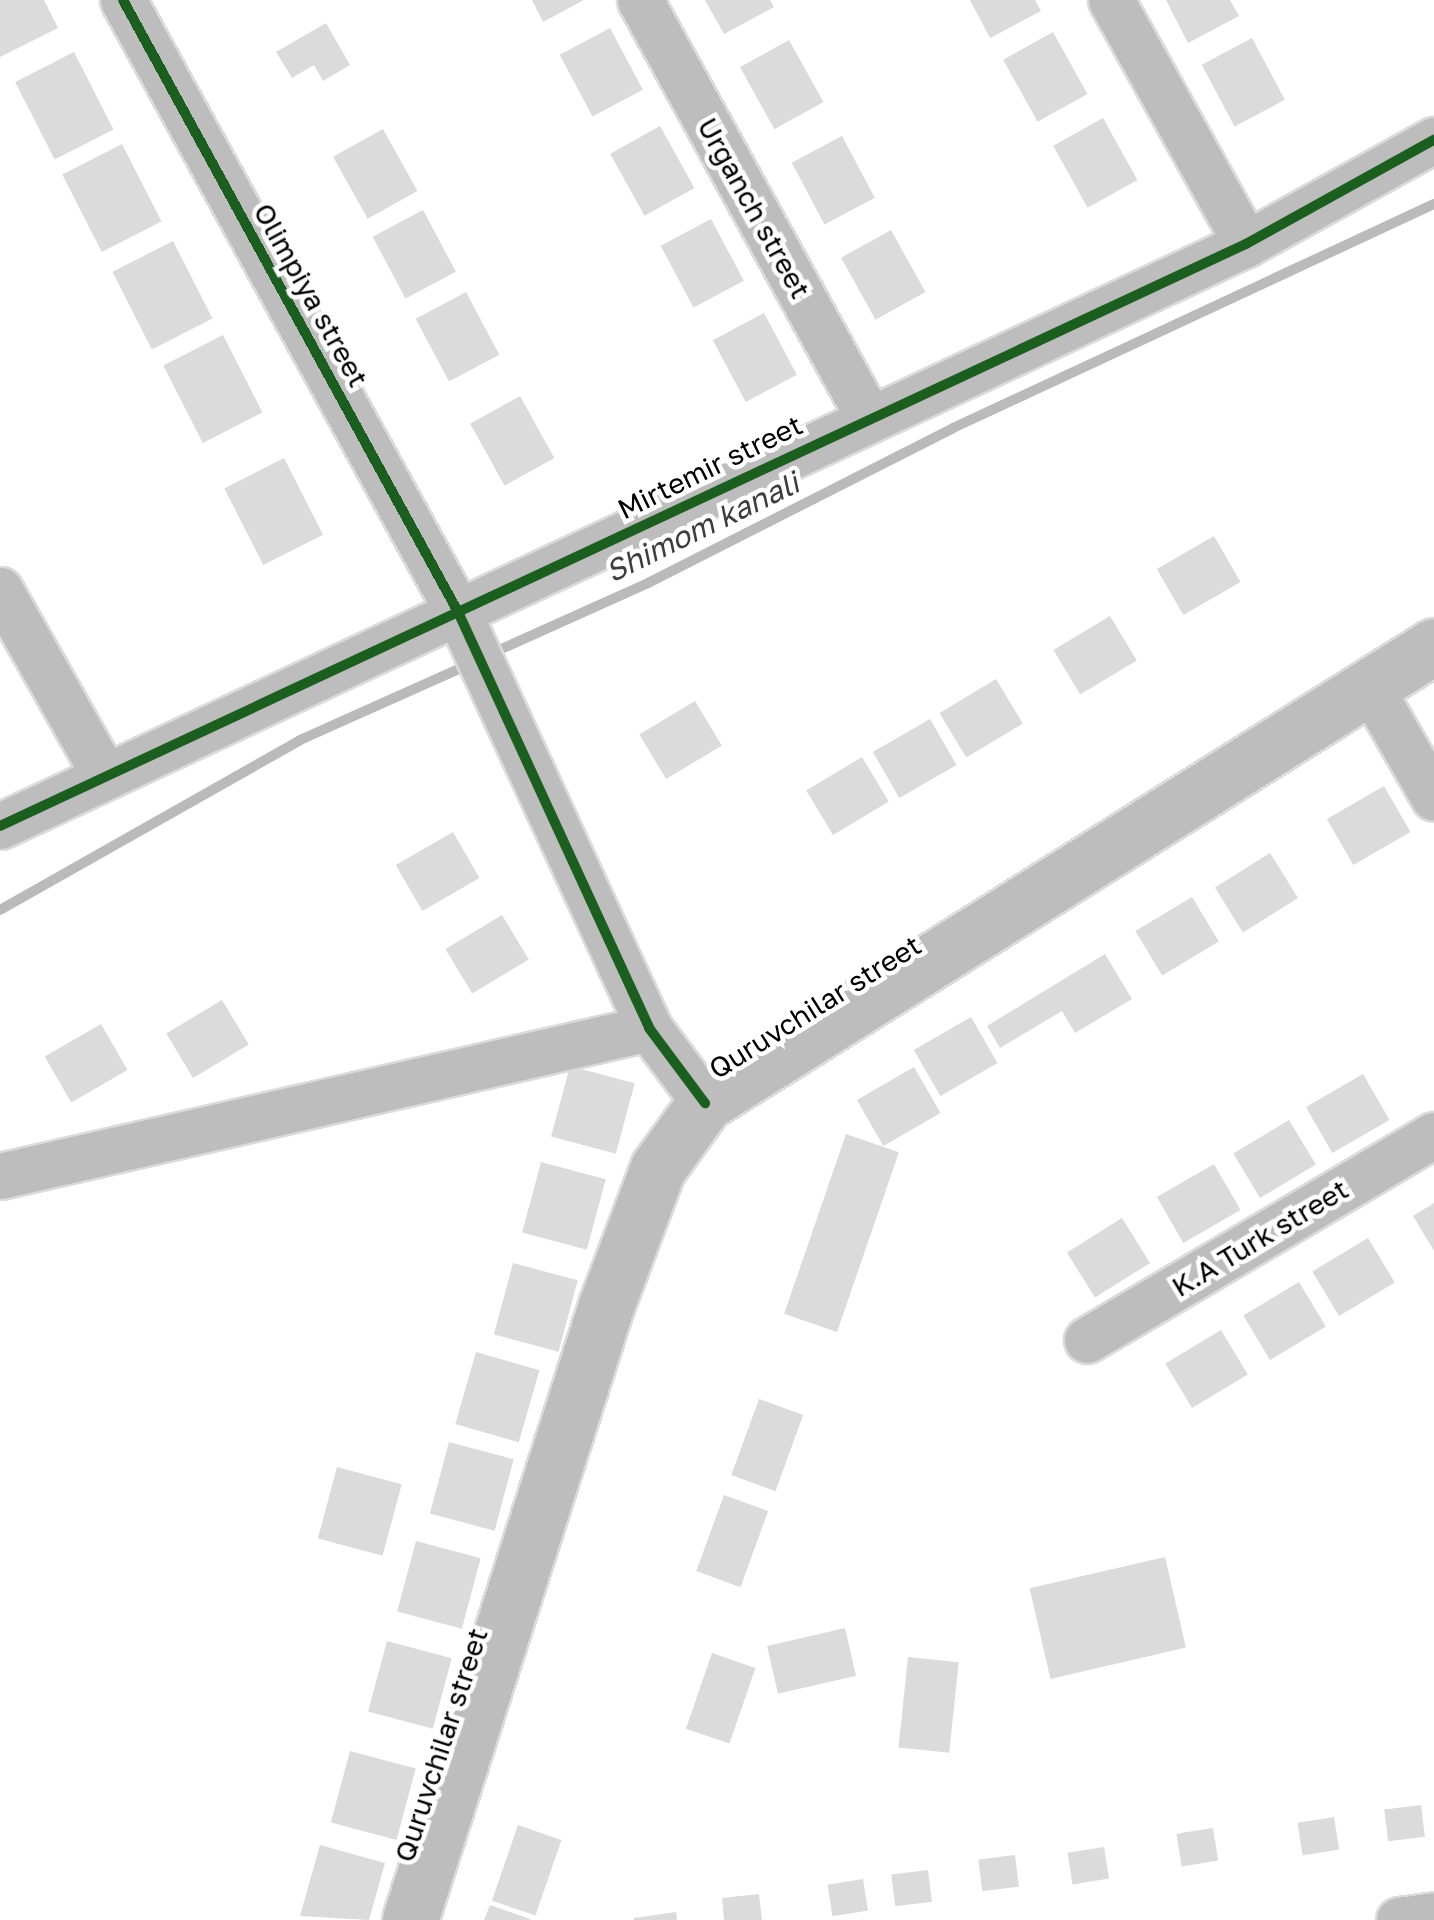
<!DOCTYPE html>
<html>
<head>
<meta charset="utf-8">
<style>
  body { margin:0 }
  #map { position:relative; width:1434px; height:1920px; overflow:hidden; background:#fff; font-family:"Golos Text",sans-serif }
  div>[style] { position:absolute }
  .stream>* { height:10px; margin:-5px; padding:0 5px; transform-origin:5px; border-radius:5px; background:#bababa }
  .building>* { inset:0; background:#dbdbdb; transform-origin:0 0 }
  .roads { filter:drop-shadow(2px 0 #dbdbdb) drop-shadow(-2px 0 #dbdbdb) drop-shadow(0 2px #dbdbdb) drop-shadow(0 -2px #dbdbdb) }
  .minor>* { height:45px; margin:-22.5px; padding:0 22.5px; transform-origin:22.5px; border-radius:22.5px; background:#bdbdbd }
  .major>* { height:55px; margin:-27.5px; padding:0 27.5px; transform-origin:27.5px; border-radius:27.5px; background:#bdbdbd }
  .cycleway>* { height:10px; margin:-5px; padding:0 5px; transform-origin:5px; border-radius:5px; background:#1b5e20 }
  span { translate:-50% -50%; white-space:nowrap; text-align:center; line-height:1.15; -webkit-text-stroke:9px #fff; paint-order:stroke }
  .street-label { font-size:28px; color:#000 }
  .water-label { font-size:30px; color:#3d3d3d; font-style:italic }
</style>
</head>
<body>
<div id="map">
  <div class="stream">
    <i style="left:488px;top:655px;width:175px;rotate:-24.2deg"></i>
    <i style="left:648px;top:583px;width:342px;rotate:-26.9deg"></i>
    <i style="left:953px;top:428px;width:531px;rotate:-24.97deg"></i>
    <i style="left:0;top:910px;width:345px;rotate:-29.5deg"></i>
    <i style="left:300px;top:740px;width:184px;rotate:-24.1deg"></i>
  </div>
  <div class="building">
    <i style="clip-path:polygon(0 0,44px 0,58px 28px,0 57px)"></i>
    <i style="clip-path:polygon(532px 0,584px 0,543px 22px)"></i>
    <i style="clip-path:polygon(705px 0,770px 0,774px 7px,724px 34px)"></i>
    <i style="clip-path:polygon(970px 0,1035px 0,1041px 11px,990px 38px)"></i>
    <i style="clip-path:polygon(1166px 0,1230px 0,1239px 16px,1188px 43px)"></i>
    <i style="clip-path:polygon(326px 23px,350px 65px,323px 81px,314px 65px,292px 78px,276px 52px)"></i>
    <i style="left:610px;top:28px;width:70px;height:57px;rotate:62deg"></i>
    <i style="left:1053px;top:32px;width:71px;height:57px;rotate:61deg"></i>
    <i style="left:1252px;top:38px;width:70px;height:57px;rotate:62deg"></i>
    <i style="left:789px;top:40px;width:71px;height:56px;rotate:61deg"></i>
    <i style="left:74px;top:52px;width:87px;height:66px;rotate:63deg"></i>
    <i style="left:1103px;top:118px;width:71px;height:57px;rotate:61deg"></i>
    <i style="left:660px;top:126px;width:71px;height:57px;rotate:61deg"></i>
    <i style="left:383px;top:129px;width:71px;height:57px;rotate:61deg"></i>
    <i style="left:842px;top:136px;width:70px;height:57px;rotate:62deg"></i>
    <i style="left:122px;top:144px;width:87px;height:67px;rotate:63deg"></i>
    <i style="left:423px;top:210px;width:70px;height:57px;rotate:62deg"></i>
    <i style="left:711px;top:219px;width:70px;height:57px;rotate:62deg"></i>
    <i style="left:891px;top:230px;width:71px;height:57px;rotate:61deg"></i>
    <i style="left:173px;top:241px;width:87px;height:68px;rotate:63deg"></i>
    <i style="left:466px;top:292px;width:71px;height:57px;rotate:62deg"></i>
    <i style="left:764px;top:313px;width:70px;height:58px;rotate:62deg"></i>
    <i style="left:223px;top:335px;width:87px;height:67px;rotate:63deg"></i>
    <i style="left:520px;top:396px;width:71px;height:57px;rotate:61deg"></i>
    <i style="left:284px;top:458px;width:86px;height:67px;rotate:63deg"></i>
    <i style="left:1214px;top:536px;width:53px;height:66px;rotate:60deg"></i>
    <i style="left:1110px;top:616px;width:52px;height:66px;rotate:59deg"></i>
    <i style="left:996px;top:679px;width:52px;height:66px;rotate:59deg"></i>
    <i style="left:695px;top:701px;width:52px;height:65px;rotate:59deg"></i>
    <i style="left:930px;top:719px;width:53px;height:66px;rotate:60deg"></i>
    <i style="left:862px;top:757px;width:52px;height:65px;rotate:59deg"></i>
    <i style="left:1384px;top:786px;width:53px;height:66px;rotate:60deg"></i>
    <i style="left:453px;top:832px;width:53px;height:66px;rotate:60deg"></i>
    <i style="left:1270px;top:853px;width:53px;height:65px;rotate:58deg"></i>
    <i style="left:1192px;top:897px;width:52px;height:66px;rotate:59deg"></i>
    <i style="left:502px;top:915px;width:52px;height:66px;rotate:59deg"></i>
    <i style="clip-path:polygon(1105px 954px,1132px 999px,1075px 1033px,1062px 1011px,1000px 1048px,987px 1026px)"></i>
    <i style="left:222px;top:1000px;width:52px;height:65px;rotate:59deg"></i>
    <i style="left:971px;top:1017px;width:53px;height:66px;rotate:60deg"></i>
    <i style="left:101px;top:1024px;width:53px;height:65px;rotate:60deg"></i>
    <i style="left:570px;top:1066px;width:67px;height:73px;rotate:15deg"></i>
    <i style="left:914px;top:1067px;width:53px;height:66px;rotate:60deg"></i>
    <i style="left:1363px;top:1074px;width:53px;height:66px;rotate:60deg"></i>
    <i style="left:1289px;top:1120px;width:52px;height:65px;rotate:59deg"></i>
    <i style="left:846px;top:1134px;width:56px;height:190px;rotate:19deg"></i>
    <i style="left:541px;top:1162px;width:67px;height:73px;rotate:15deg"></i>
    <i style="left:1214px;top:1164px;width:53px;height:66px;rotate:60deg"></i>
    <i style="clip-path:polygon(1434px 1203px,1434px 1251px,1413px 1216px)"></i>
    <i style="left:1122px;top:1218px;width:53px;height:65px;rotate:58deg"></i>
    <i style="left:1368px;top:1238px;width:52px;height:65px;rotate:59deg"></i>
    <i style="left:513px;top:1263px;width:67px;height:74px;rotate:15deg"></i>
    <i style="left:1299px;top:1282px;width:52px;height:65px;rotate:59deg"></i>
    <i style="left:1221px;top:1330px;width:52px;height:65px;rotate:59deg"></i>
    <i style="left:476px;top:1352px;width:66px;height:75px;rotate:16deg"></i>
    <i style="left:759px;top:1399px;width:47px;height:81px;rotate:20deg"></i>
    <i style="left:449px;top:1442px;width:67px;height:74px;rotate:15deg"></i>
    <i style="left:337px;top:1467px;width:67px;height:74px;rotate:15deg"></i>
    <i style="left:724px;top:1495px;width:47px;height:81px;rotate:20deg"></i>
    <i style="left:416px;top:1541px;width:67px;height:73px;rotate:15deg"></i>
    <i style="left:1165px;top:1557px;width:93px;height:139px;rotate:77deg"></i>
    <i style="left:845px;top:1628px;width:49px;height:80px;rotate:77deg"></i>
    <i style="left:387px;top:1641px;width:67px;height:73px;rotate:15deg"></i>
    <i style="left:712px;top:1653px;width:46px;height:80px;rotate:19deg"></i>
    <i style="left:908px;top:1657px;width:51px;height:91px;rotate:6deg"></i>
    <i style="left:350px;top:1751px;width:68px;height:74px;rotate:15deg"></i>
    <i style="left:1421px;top:1805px;width:32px;height:37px;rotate:83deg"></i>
    <i style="left:1334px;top:1817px;width:33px;height:37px;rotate:81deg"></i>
    <i style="left:518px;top:1825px;width:46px;height:80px;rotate:19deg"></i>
    <i style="left:1213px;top:1828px;width:33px;height:37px;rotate:81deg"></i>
    <i style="clip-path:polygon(320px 1845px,385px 1863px,369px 1920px,300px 1916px)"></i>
    <i style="left:1104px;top:1847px;width:32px;height:37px;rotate:81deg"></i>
    <i style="left:1015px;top:1855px;width:32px;height:37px;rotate:83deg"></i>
    <i style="left:928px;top:1870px;width:32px;height:37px;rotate:83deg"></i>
    <i style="left:863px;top:1879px;width:32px;height:36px;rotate:81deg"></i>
    <i style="clip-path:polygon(759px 1894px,762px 1920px,724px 1920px,722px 1898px)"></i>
    <i style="clip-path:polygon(490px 1905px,530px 1919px,530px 1920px,484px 1920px)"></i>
    <i style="clip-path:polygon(676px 1912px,677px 1920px,634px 1920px,634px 1918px)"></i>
  </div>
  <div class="roads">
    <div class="minor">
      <i style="left:123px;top:0;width:698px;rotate:61.3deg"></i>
      <i style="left:458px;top:612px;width:458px;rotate:65.3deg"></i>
      <i style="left:649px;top:1028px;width:94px;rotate:53.3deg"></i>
      <i style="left:640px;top:0;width:474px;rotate:61.3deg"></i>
      <i style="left:1111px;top:0;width:279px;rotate:61deg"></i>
      <i style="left:0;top:590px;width:210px;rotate:60.6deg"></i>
      <i style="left:1369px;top:685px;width:130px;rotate:60.1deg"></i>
      <i style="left:0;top:826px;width:1375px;rotate:-25.04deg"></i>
      <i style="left:1246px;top:244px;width:215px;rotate:-29deg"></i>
      <i style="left:0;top:1176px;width:666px;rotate:-12.85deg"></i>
      <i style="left:1087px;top:1340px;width:403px;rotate:-30.6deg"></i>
      <i style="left:1399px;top:1920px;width:35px;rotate:-8deg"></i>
    </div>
    <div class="major">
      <i style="left:410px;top:1920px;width:645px;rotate:-72.3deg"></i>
      <i style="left:606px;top:1306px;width:147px;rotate:-69.4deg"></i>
      <i style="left:658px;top:1168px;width:80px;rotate:-54.1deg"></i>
      <i style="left:705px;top:1103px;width:860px;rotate:-32.08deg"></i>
    </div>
  </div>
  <div class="cycleway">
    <i style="left:123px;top:0;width:698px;rotate:61.3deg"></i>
    <i style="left:458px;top:612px;width:458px;rotate:65.3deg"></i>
    <i style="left:649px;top:1028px;width:94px;rotate:53.3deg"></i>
    <i style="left:0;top:826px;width:1375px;rotate:-25.04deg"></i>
    <i style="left:1246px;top:244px;width:215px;rotate:-29deg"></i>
  </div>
  <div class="street-label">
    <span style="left:754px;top:208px;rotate:61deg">Urganch street</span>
    <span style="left:311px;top:295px;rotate:61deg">Olimpiya street</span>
    <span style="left:710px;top:467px;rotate:-26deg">Mirtemir street</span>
    <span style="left:815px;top:1007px;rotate:-32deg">Quruvchilar street</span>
    <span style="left:1260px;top:1238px;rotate:-31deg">K.A Turk street</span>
    <span style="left:441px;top:1745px;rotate:-72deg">Quruvchilar street</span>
  </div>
  <div class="water-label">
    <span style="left:702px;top:527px;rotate:-26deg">Shimom kanali</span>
  </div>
</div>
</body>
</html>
